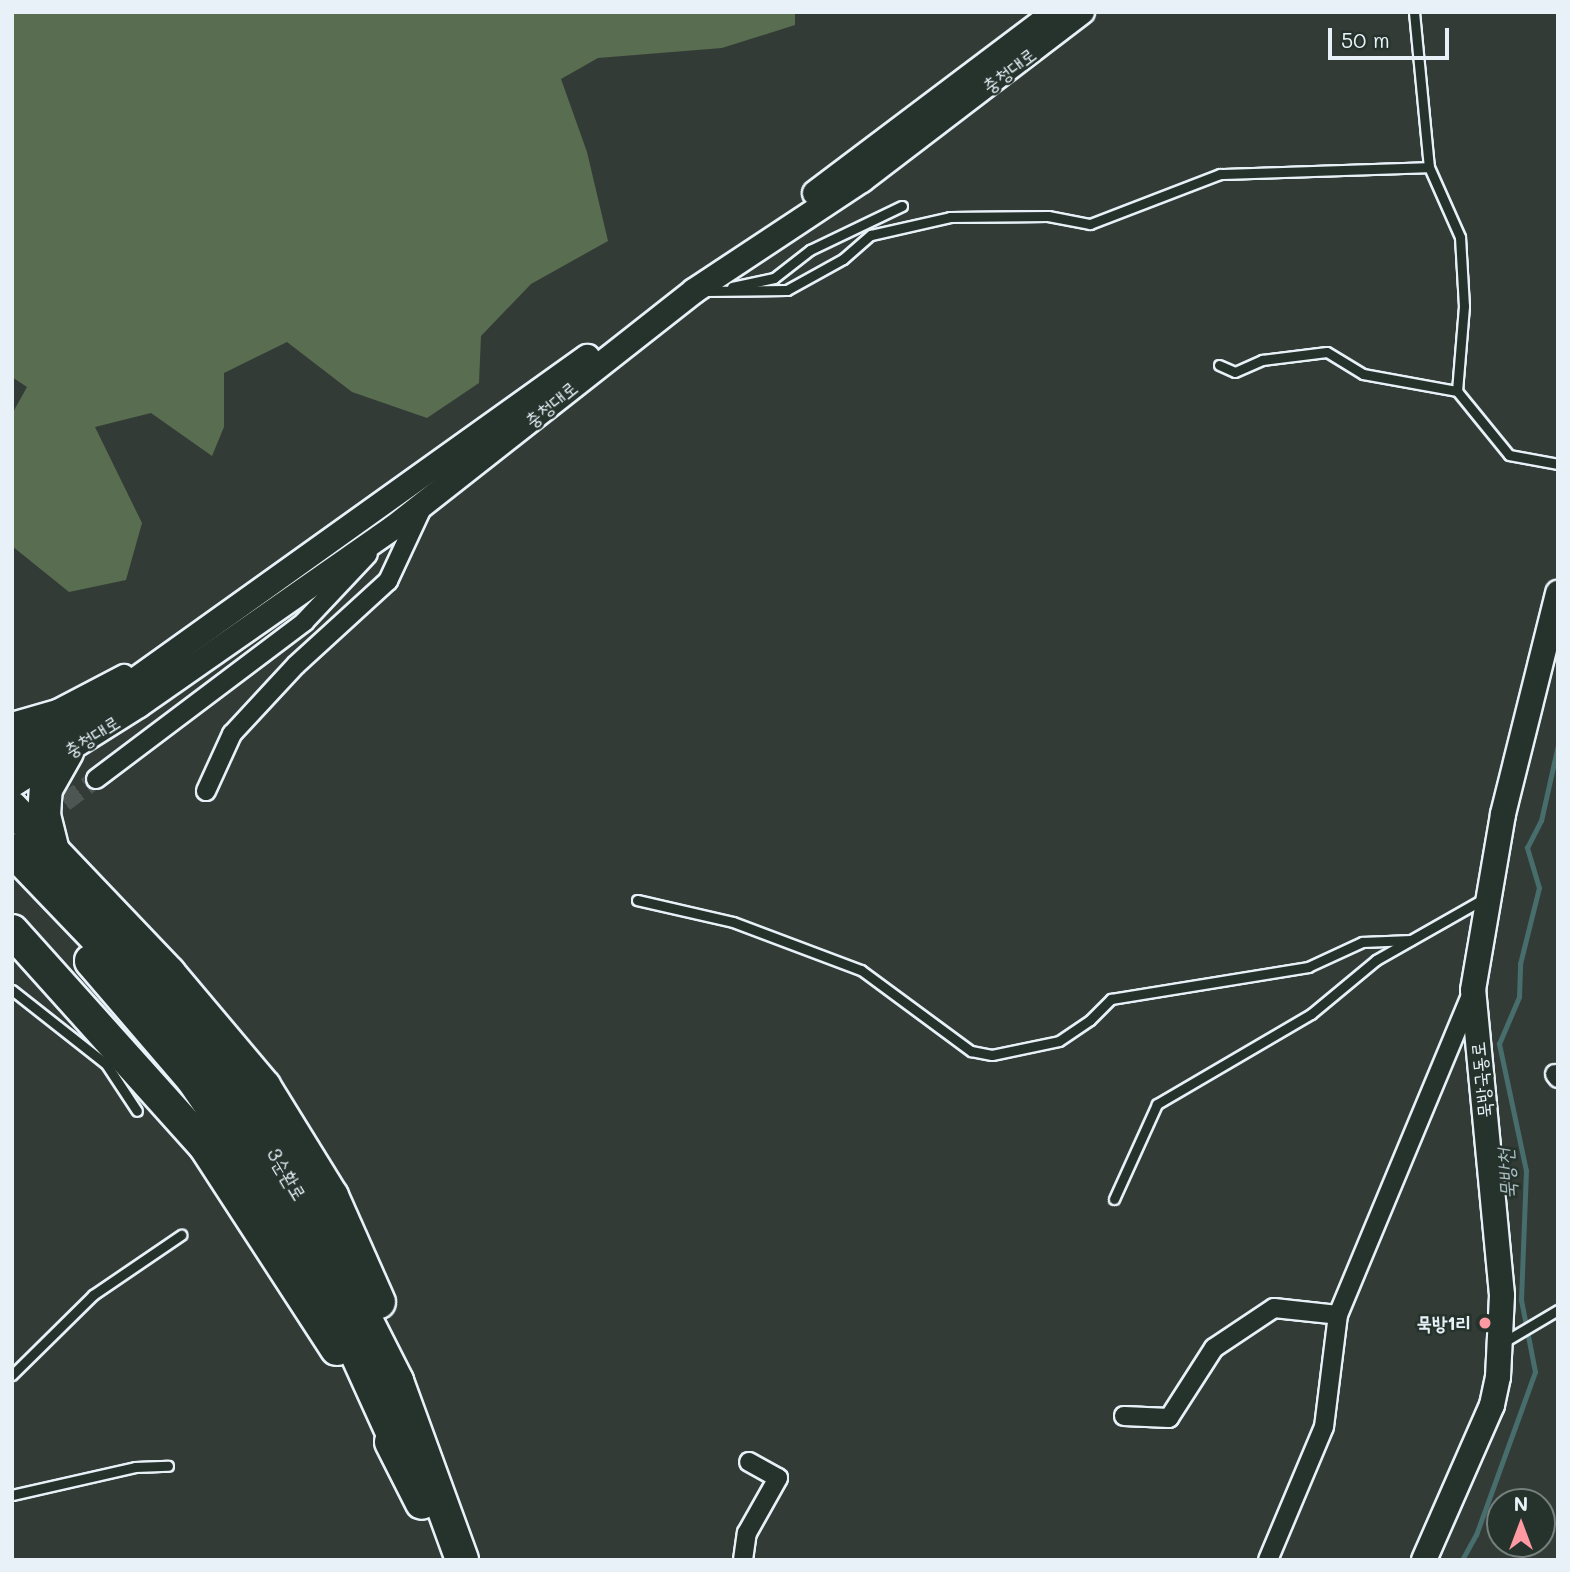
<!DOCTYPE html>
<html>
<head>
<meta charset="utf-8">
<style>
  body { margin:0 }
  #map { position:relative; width:1570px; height:1572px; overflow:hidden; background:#333b36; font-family:Mali,"Poor Story",sans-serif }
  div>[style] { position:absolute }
  .green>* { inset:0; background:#596d50 }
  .stream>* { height:4.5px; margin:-2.25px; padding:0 2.25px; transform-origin:2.25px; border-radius:2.25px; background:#486d6d }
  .street-tunnel>* { height:18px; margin-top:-9px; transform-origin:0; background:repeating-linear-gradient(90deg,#4e5653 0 18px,transparent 0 27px) }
  .roads { filter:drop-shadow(2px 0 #e8f1f8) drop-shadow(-2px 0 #e8f1f8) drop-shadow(0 2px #e8f1f8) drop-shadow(0 -2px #e8f1f8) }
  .lane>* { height:9px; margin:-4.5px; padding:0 4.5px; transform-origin:4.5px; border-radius:4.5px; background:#26332d }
  .street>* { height:18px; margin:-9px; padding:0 9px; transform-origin:9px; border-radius:9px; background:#26332d }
  .secondary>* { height:24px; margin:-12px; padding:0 12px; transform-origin:12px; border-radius:12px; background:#26332d }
  .highway>* { height:32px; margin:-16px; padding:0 16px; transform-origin:16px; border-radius:16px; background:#26332d }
  .dots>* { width:19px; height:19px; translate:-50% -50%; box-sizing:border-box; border:4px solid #26332d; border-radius:50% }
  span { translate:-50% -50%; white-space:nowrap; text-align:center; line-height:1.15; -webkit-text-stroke:5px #26332d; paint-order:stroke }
  .street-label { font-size:19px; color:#e8f1f8 }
  .poi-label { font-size:19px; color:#e8f1f8; font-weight:700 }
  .right { translate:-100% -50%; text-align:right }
  .water-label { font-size:21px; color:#a8bcc0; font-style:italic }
  .frame { position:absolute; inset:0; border:14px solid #e8f1f8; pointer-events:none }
  .north { position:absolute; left:1486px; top:1488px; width:70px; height:70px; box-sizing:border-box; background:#26332d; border:2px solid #747f7e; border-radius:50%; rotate:0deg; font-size:19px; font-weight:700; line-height:28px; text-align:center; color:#e8f1f8 }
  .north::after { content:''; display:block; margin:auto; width:24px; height:32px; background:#ff9aa2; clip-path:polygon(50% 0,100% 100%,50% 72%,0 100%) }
  .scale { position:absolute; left:1328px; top:28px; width:121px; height:32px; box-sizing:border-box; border:4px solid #e8f1f8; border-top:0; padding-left:9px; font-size:21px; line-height:24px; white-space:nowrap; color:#e8f1f8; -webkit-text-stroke:5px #26332d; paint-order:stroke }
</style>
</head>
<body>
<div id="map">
  <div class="green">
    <i style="clip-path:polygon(12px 12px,795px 12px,795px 25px,722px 48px,598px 58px,561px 79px,587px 152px,608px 241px,531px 284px,481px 336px,479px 383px,427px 418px,352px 392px,287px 342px,224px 373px,224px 427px,212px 456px,151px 413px,95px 427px,142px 523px,126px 580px,69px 592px,12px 546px,12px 414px,27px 387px,12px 377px)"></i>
  </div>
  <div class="stream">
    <i style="left:1462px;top:1560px;width:29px;rotate:-61deg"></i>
    <i style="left:1476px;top:1535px;width:173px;rotate:-70.1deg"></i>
    <i style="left:1535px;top:1372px;width:73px;rotate:-101deg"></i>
    <i style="left:1521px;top:1300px;width:129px;rotate:-87.8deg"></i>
    <i style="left:1526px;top:1171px;width:130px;rotate:-102deg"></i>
    <i style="left:1499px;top:1044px;width:51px;rotate:-66.9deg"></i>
    <i style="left:1519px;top:997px;width:33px;rotate:-88deg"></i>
    <i style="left:1520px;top:964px;width:78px;rotate:-76deg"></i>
    <i style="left:1539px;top:888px;width:42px;rotate:-106.7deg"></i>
    <i style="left:1527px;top:848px;width:30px;rotate:-63deg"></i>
    <i style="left:1541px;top:821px;width:78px;rotate:-77.4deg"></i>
  </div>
  <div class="street-tunnel">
    <i style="left:43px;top:819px;width:66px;rotate:-37deg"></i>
  </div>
  <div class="roads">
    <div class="lane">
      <i style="left:1414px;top:12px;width:156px;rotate:84.5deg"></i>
      <i style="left:1429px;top:167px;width:77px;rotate:66.1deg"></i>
      <i style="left:1460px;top:237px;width:69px;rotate:86.7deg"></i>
      <i style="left:1464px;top:306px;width:85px;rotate:94.7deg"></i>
      <i style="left:1457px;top:391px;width:82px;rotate:50.9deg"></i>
      <i style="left:1509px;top:455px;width:50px;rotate:10.4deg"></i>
      <i style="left:732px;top:287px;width:43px;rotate:-12.1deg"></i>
      <i style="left:774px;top:278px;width:46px;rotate:-37.9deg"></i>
      <i style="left:810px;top:250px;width:102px;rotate:-25.6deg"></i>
      <i style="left:706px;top:291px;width:81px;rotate:-0.7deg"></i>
      <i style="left:787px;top:290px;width:64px;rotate:-29deg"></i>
      <i style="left:843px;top:259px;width:37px;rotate:-41deg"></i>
      <i style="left:871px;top:235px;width:81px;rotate:-12.8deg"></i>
      <i style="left:950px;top:217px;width:98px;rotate:-0.6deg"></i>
      <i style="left:1048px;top:216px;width:43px;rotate:10.8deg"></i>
      <i style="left:1090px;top:224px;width:139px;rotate:-21deg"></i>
      <i style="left:1220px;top:174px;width:209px;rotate:-1.9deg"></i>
      <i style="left:1219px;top:365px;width:17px;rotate:24deg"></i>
      <i style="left:1235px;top:372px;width:30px;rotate:-24deg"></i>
      <i style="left:1262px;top:360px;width:65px;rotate:-7deg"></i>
      <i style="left:1327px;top:352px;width:42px;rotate:31.4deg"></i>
      <i style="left:1363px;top:374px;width:96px;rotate:10.3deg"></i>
      <i style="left:637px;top:900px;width:98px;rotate:12.9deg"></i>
      <i style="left:733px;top:922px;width:137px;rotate:20.6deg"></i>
      <i style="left:861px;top:970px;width:137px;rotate:36.4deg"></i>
      <i style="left:971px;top:1051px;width:21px;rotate:11deg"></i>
      <i style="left:992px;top:1055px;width:68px;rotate:-11.8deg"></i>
      <i style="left:1059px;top:1041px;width:37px;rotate:-34deg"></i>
      <i style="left:1090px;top:1020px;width:30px;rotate:-45deg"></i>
      <i style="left:1111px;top:999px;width:200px;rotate:-9.2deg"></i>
      <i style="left:1308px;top:967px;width:60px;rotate:-24.8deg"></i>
      <i style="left:1362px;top:942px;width:49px;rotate:-2.3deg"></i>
      <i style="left:12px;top:990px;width:120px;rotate:38.2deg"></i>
      <i style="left:106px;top:1064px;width:56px;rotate:56.6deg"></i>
      <i style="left:1114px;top:1199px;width:104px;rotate:-65.6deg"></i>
      <i style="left:1157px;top:1104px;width:178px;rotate:-30.3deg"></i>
      <i style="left:1311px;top:1014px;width:85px;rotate:-39.7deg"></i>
      <i style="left:1376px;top:960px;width:125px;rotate:-29.6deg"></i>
      <i style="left:1502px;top:1343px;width:65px;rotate:-30.5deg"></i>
      <i style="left:12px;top:1375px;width:114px;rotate:-44.6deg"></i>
      <i style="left:93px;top:1295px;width:107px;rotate:-34.3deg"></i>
      <i style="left:12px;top:1495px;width:126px;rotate:-12.8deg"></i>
      <i style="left:135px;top:1467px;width:33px;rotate:-2deg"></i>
    </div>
    <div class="street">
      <i style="left:12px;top:722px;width:47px;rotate:-16.1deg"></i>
      <i style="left:57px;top:709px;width:76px;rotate:-27.6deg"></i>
      <i style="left:96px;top:779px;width:261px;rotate:-37deg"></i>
      <i style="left:304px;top:622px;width:93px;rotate:-46.7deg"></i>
      <i style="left:206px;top:791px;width:63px;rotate:-65.5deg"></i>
      <i style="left:232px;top:734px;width:94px;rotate:-47.2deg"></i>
      <i style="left:296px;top:665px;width:125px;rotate:-42.4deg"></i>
      <i style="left:388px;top:581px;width:83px;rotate:-65deg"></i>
      <i style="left:1555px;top:1074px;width:5px;rotate:53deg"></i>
      <i style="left:1124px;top:1416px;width:45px;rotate:2.5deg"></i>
      <i style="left:1169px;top:1418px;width:83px;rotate:-57.3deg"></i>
      <i style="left:1214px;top:1348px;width:72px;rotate:-33.7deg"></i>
      <i style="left:1274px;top:1308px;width:64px;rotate:6.2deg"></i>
      <i style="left:743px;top:1560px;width:27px;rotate:-82deg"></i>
      <i style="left:747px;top:1533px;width:63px;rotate:-60.6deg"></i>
      <i style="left:778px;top:1478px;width:33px;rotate:-151deg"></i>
      <i style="left:1268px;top:1560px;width:144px;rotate:-67.2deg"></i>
      <i style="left:1324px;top:1427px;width:113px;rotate:-82.9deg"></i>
      <i style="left:1338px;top:1315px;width:349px;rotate:-67.4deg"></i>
    </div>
    <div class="secondary">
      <i style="left:815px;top:193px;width:301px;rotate:-37deg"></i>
      <i style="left:12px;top:758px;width:141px;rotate:-32.2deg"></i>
      <i style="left:131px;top:683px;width:561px;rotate:-35.56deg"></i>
      <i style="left:12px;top:785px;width:150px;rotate:-32.2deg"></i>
      <i style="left:139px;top:705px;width:310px;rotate:-34.9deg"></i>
      <i style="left:393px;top:528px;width:383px;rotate:-38.2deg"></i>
      <i style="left:694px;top:291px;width:201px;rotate:-33.5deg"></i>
      <i style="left:862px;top:180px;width:277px;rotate:-37.4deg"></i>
      <i style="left:1424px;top:1560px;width:169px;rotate:-66.3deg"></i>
      <i style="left:1492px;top:1405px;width:29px;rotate:-78deg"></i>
      <i style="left:1498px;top:1377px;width:82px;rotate:-87.2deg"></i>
      <i style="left:1502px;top:1295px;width:306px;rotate:-95.4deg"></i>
      <i style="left:1473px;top:990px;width:179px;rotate:-80.3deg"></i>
      <i style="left:1503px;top:814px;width:228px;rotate:-76deg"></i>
    </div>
    <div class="highway">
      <i style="left:12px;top:741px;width:55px;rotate:-15.8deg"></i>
      <i style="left:12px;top:808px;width:228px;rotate:46.4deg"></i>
      <i style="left:169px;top:973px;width:148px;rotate:49.9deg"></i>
      <i style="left:264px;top:1086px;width:129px;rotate:58.3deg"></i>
      <i style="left:332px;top:1196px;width:116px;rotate:66.1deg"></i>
      <i style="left:12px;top:850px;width:233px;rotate:46.2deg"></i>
      <i style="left:173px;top:1018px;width:156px;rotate:52.5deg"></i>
      <i style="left:268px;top:1142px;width:99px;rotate:59deg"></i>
      <i style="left:319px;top:1227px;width:173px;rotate:63.1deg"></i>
      <i style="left:397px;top:1381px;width:190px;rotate:70deg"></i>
      <i style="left:53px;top:851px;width:37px;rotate:-104deg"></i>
      <i style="left:44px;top:815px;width:26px;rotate:-86deg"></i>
      <i style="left:46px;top:789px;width:43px;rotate:-60.4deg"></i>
      <i style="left:12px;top:931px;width:289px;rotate:48.1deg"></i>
      <i style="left:205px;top:1146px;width:242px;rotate:57deg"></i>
      <i style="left:91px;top:961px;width:157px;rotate:49.4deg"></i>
      <i style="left:193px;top:1080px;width:154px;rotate:55.6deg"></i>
      <i style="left:280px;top:1207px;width:82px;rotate:59.4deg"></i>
      <i style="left:322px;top:1278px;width:199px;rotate:65.6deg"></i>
      <i style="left:391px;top:1442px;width:68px;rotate:63.1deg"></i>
    </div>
  </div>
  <div class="dots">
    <i style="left:1485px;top:1323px;background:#ff9aa2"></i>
  </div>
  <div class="street-label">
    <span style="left:1009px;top:70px;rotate:-37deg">충청대로</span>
    <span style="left:551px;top:404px;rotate:-39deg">충청대로</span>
    <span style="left:92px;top:736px;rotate:-32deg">충청대로</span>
    <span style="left:1481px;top:1080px;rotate:-96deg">묵방국동로</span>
    <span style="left:287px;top:1174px;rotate:59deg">3순환로</span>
  </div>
  <div class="poi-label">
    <span class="right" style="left:1471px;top:1323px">묵방1리</span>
  </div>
  <div class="water-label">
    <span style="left:1506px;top:1174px;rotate:-94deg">묵방천</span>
  </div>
  <div class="frame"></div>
  <div class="north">N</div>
  <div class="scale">50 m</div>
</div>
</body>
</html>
